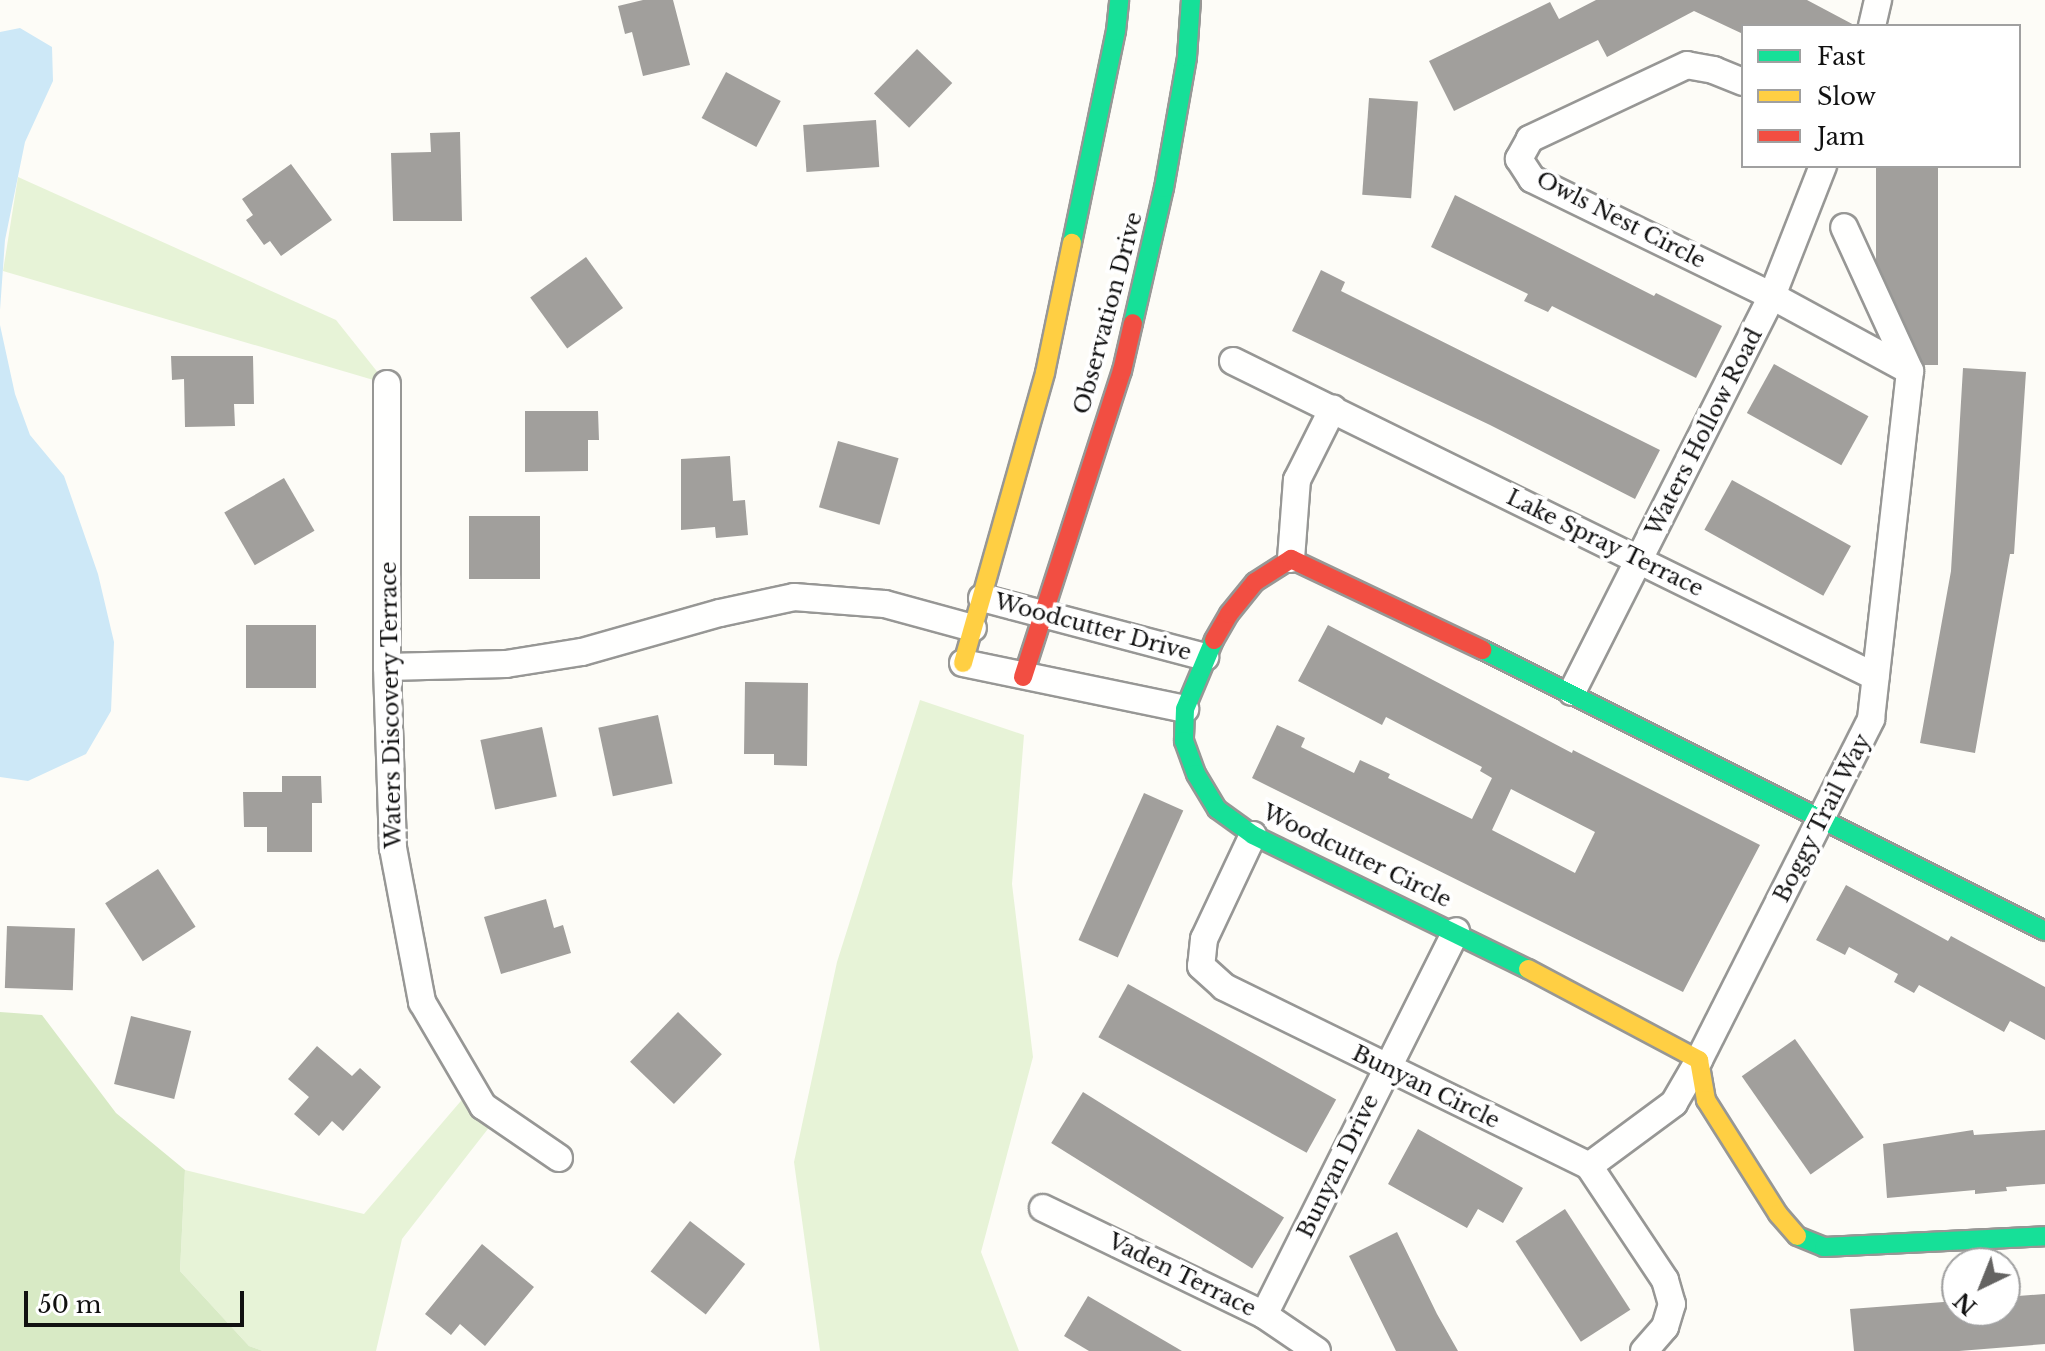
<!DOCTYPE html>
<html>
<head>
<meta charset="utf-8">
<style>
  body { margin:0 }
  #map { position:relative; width:2045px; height:1351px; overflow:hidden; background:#fdfcf7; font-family:"Libre Baskerville",serif }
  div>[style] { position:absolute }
  .green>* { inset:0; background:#e7f3d7 }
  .forest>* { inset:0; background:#d8eac5 }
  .water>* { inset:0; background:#cde8f7 }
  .building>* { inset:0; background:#a19f9c; transform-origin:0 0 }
  .roads { filter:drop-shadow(2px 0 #979795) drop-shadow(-2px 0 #979795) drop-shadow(0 2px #979795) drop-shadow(0 -2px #979795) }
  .street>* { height:26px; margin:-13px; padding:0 13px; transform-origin:13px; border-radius:13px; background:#fffffe }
  .fast>* { height:18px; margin:-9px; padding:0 9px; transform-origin:9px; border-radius:9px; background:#16e098 }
  .slow>* { height:18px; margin:-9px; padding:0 9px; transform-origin:9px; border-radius:9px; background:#ffcf43 }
  .jam>* { height:18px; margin:-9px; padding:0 9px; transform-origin:9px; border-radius:9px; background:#f24e42 }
  span { translate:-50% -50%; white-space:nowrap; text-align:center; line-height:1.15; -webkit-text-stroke:8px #fff; paint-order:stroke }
  .street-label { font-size:22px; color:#111 }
  .legend { position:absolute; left:1741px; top:24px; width:280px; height:144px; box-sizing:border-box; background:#fff; border:2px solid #a0a0a0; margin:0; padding:10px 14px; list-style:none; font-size:24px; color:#111 }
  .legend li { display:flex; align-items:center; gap:16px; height:40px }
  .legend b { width:40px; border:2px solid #a0a0a0 }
  .north { position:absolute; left:1941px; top:1247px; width:80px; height:80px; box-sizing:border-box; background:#fff; border:2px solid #a0a0a0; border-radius:50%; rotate:223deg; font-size:22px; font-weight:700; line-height:32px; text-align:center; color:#111 }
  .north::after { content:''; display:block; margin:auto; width:28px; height:36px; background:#646362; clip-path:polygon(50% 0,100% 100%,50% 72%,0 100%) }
  .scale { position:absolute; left:24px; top:1291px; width:220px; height:36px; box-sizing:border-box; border:4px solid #111; border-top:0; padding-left:10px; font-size:24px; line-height:28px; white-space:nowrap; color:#111; -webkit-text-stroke:6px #fff; paint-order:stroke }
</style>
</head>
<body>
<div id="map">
  <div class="green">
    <i style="clip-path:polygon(18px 177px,336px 320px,387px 384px,3px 271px)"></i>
    <i style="clip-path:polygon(920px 700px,1024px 735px,1012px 884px,1033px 1057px,981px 1252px,1019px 1351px,820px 1351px,794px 1162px,837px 962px)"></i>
    <i style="clip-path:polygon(472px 1088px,498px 1116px,402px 1239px,376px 1351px,263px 1351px,249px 1346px,180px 1271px,185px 1170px,364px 1214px)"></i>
  </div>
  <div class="forest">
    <i style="clip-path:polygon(0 1012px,42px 1015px,116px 1113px,185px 1170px,180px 1271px,249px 1346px,263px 1351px,0 1351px)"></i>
  </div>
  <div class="water">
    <i style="clip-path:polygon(20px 28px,52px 47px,53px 81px,25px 142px,5px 240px,0 310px,0 32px)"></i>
    <i style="clip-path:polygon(0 325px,15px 394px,30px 435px,64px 476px,98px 574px,114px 642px,111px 711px,86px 754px,28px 781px,0 777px)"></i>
  </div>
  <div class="building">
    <i style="clip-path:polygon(643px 0,673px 0,690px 65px,643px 76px,632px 32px,625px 34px,618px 6px)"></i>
    <i style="clip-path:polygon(1596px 0,1807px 0,1856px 26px,1743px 26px,1743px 34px,1694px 11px,1607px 57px,1598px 40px,1454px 111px,1429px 61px,1550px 2px,1559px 19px)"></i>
    <i style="left:917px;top:49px;width:49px;height:62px;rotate:44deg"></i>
    <i style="left:726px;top:72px;width:62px;height:52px;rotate:28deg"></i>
    <i style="left:1369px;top:98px;width:49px;height:97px;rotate:4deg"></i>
    <i style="left:876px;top:120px;width:47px;height:73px;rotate:86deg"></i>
    <i style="clip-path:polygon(460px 132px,462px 221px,393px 221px,391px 153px,431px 152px,430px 133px)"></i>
    <i style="clip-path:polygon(291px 164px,332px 220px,281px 256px,270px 241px,264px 245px,246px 220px,253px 215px,242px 199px)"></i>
    <i style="left:1876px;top:166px;width:62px;height:199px"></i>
    <i style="clip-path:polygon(1455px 195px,1654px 296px,1656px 293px,1722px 326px,1696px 378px,1552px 306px,1548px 312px,1524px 301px,1528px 294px,1431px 247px)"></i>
    <i style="left:586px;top:257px;width:63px;height:69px;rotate:54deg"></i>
    <i style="clip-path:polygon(1321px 270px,1345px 282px,1341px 291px,1660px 450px,1635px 499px,1490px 425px,1292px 331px)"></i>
    <i style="clip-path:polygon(171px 356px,253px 356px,254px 404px,234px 404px,235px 426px,185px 427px,184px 379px,172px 380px)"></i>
    <i style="left:1774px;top:364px;width:108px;height:56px;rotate:29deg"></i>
    <i style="clip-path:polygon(1963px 368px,2026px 372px,2014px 554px,2010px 554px,1975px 753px,1920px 743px,1951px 571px)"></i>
    <i style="clip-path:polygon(525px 411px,598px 411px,599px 440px,588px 440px,588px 471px,525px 472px)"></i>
    <i style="left:838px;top:441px;width:63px;height:69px;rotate:16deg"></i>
    <i style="clip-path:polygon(730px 456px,733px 501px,745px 500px,748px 535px,716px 538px,715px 527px,681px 530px,681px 459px)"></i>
    <i style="left:284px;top:478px;width:61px;height:69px;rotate:60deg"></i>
    <i style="left:1732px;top:480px;width:136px;height:57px;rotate:29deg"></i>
    <i style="left:469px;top:516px;width:71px;height:63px"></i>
    <i style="left:246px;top:625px;width:70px;height:63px"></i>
    <i style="clip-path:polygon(evenodd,1328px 625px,1572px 753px,1573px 750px,1760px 845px,1683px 992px,1252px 778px,1277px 725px,1305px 738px,1301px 747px,1354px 773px,1360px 760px,1390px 774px,1388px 778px,1472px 819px,1492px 778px,1480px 771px,1482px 767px,1386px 717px,1382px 725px,1298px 681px,1328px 625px,1511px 789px,1595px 832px,1575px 873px,1492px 830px,1511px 789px)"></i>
    <i style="clip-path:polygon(745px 682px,808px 683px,807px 766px,774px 765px,774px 754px,744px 754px)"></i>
    <i style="left:658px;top:715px;width:70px;height:61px;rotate:78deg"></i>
    <i style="left:542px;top:727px;width:71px;height:63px;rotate:78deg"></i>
    <i style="clip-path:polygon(282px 776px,321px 776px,322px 803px,312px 803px,312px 852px,267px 852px,267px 827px,244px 827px,243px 792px,282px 792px)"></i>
    <i style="left:1144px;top:793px;width:43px;height:161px;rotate:24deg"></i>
    <i style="left:158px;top:869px;width:69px;height:63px;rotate:57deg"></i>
    <i style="clip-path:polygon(1846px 885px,1948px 941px,1951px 936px,2045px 987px,2045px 1040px,2010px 1021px,2004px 1032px,1919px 985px,1914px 993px,1894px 982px,1898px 974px,1849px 947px,1845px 955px,1816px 940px)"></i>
    <i style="clip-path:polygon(546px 899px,554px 928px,563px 925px,571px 953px,501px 974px,484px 917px)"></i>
    <i style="left:7px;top:926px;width:68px;height:62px;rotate:2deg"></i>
    <i style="left:1128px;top:984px;width:238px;height:61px;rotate:29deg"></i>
    <i style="left:678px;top:1012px;width:61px;height:69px;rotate:44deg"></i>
    <i style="left:131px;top:1016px;width:62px;height:70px;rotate:14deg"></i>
    <i style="left:1795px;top:1039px;width:120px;height:65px;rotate:55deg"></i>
    <i style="clip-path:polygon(317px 1046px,352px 1076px,360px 1068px,381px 1087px,343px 1131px,332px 1121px,319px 1136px,294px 1114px,309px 1097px,288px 1079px)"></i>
    <i style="left:1083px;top:1092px;width:237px;height:60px;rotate:32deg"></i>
    <i style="clip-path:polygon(1418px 1129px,1523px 1188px,1503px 1223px,1478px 1209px,1467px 1228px,1388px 1184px)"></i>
    <i style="clip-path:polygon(1973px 1130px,1974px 1135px,2045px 1130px,2045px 1184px,2006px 1187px,2007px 1191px,1975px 1194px,1975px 1190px,1887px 1198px,1883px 1144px)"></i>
    <i style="left:1565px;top:1209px;width:120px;height:59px;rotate:57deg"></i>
    <i style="left:690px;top:1221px;width:70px;height:64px;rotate:38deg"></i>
    <i style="clip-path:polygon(1397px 1232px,1437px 1314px,1458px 1351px,1396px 1351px,1349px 1256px)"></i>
    <i style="clip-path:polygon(482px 1244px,534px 1287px,485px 1346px,460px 1324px,451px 1335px,425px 1314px)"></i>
    <i style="clip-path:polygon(2045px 1294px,2045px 1344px,1959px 1351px,1854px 1351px,1850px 1309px,1957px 1301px,1957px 1311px,2005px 1311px,2005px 1297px)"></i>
    <i style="clip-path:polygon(1088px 1296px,1182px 1351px,1089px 1351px,1064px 1336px)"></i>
  </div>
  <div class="roads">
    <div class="street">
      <i style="left:1872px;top:26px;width:27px;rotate:-77deg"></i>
      <i style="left:1743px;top:82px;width:31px;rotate:-158deg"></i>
      <i style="left:1714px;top:70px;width:27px;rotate:-170deg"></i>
      <i style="left:1687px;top:65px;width:174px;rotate:154.8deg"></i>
      <i style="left:1530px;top:139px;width:23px;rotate:119deg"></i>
      <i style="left:1519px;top:159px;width:24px;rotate:57deg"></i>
      <i style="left:1532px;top:179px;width:267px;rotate:26deg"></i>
      <i style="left:1772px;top:296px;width:157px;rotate:28.5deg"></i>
      <i style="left:1233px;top:361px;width:716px;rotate:26.17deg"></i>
      <i style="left:387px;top:384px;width:283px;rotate:90deg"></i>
      <i style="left:387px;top:667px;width:181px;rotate:88.1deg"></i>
      <i style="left:393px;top:848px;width:157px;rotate:79.3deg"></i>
      <i style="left:422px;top:1002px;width:121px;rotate:59.6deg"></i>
      <i style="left:483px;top:1106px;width:92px;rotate:34.4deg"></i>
      <i style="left:1291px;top:559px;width:79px;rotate:-85.7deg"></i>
      <i style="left:1297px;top:480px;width:80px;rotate:-63.4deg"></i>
      <i style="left:982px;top:598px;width:231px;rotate:14.8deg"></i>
      <i style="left:963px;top:663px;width:227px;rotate:11.7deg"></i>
      <i style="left:387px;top:667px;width:119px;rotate:-1.4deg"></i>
      <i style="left:506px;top:664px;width:77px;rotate:-9deg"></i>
      <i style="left:582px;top:652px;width:143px;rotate:-15.8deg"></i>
      <i style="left:720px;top:613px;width:76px;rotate:-12.2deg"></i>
      <i style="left:794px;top:597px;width:91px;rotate:4.4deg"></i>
      <i style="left:885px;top:604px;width:91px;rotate:15.3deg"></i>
      <i style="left:1572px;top:692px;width:444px;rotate:-63.2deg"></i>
      <i style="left:1772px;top:296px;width:140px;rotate:-68.6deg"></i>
      <i style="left:1253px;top:835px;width:115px;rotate:115.2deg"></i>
      <i style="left:1204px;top:939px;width:27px;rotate:96deg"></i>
      <i style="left:1201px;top:966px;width:31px;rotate:42deg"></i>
      <i style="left:1224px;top:987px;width:407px;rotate:26.1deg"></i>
      <i style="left:1589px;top:1166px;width:137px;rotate:56.3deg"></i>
      <i style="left:1665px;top:1280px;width:25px;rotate:74deg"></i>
      <i style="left:1672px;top:1304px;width:24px;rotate:107deg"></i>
      <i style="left:1665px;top:1327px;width:32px;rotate:131deg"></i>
      <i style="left:1589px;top:1166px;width:106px;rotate:-36.5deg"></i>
      <i style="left:1674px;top:1103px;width:50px;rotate:-59.8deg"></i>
      <i style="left:1699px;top:1060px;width:382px;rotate:-63.2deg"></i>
      <i style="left:1871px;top:719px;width:350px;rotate:-83.6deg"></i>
      <i style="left:1910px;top:371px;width:158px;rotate:-114.6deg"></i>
      <i style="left:1043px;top:1208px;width:246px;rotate:25.8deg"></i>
      <i style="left:1264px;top:1315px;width:64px;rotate:34.2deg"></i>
      <i style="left:1264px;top:1315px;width:429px;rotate:-63.4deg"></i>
    </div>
    <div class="fast">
      <i style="left:1072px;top:243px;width:217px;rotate:-78.3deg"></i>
      <i style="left:1116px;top:31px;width:31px;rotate:-84deg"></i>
      <i style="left:1133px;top:323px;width:139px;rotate:-77.1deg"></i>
      <i style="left:1164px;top:188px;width:133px;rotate:-80deg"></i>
      <i style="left:1187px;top:57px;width:57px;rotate:-86deg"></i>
      <i style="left:1214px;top:640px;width:75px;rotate:112.8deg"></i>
      <i style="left:1185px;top:709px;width:32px;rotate:92deg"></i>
      <i style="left:1184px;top:741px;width:35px;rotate:70deg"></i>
      <i style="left:1196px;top:774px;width:41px;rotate:59deg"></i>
      <i style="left:1217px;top:809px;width:44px;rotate:35.8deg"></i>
      <i style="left:1253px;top:835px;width:306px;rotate:26deg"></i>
      <i style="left:1483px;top:650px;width:628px;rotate:26.57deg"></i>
      <i style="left:1797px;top:1236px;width:29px;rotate:22deg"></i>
      <i style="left:1824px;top:1247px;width:221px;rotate:-2.8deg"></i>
    </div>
    <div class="slow">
      <i style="left:963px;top:663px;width:301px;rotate:-74.2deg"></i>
      <i style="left:1045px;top:373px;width:133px;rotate:-78.3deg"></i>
      <i style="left:1528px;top:969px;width:194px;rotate:28deg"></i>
      <i style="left:1699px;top:1060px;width:41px;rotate:80.1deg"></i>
      <i style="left:1706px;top:1100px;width:135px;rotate:57.7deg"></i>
      <i style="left:1778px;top:1214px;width:29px;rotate:49deg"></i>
    </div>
    <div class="jam">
      <i style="left:1214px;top:640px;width:30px;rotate:-60deg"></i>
      <i style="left:1229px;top:614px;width:41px;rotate:-50.9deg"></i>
      <i style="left:1255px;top:582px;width:43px;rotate:-32.6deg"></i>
      <i style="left:1291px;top:559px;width:212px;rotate:25.4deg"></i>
      <i style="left:1023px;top:677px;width:322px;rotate:-72.1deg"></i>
      <i style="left:1122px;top:371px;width:49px;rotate:-77.1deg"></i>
    </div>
  </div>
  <div class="street-label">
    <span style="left:1621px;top:220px;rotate:27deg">Owls Nest Circle</span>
    <span style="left:1108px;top:313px;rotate:-75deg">Observation Drive</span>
    <span style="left:1704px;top:432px;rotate:-63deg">Waters Hollow Road</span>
    <span style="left:1605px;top:543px;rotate:26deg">Lake Spray Terrace</span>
    <span style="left:1093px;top:627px;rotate:15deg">Woodcutter Drive</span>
    <span style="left:391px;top:705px;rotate:-91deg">Waters Discovery Terrace</span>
    <span style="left:1822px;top:818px;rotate:-63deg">Boggy Trail Way</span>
    <span style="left:1357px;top:856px;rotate:26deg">Woodcutter Circle</span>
    <span style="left:1426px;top:1087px;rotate:26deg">Bunyan Circle</span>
    <span style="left:1338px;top:1166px;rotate:-64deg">Bunyan Drive</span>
    <span style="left:1182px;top:1275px;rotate:26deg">Vaden Terrace</span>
  </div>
  <ul class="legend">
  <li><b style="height:10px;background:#16e098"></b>Fast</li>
  <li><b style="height:10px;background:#ffcf43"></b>Slow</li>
  <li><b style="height:10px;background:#f24e42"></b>Jam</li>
  </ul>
  <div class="north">N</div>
  <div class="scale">50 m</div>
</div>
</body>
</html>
